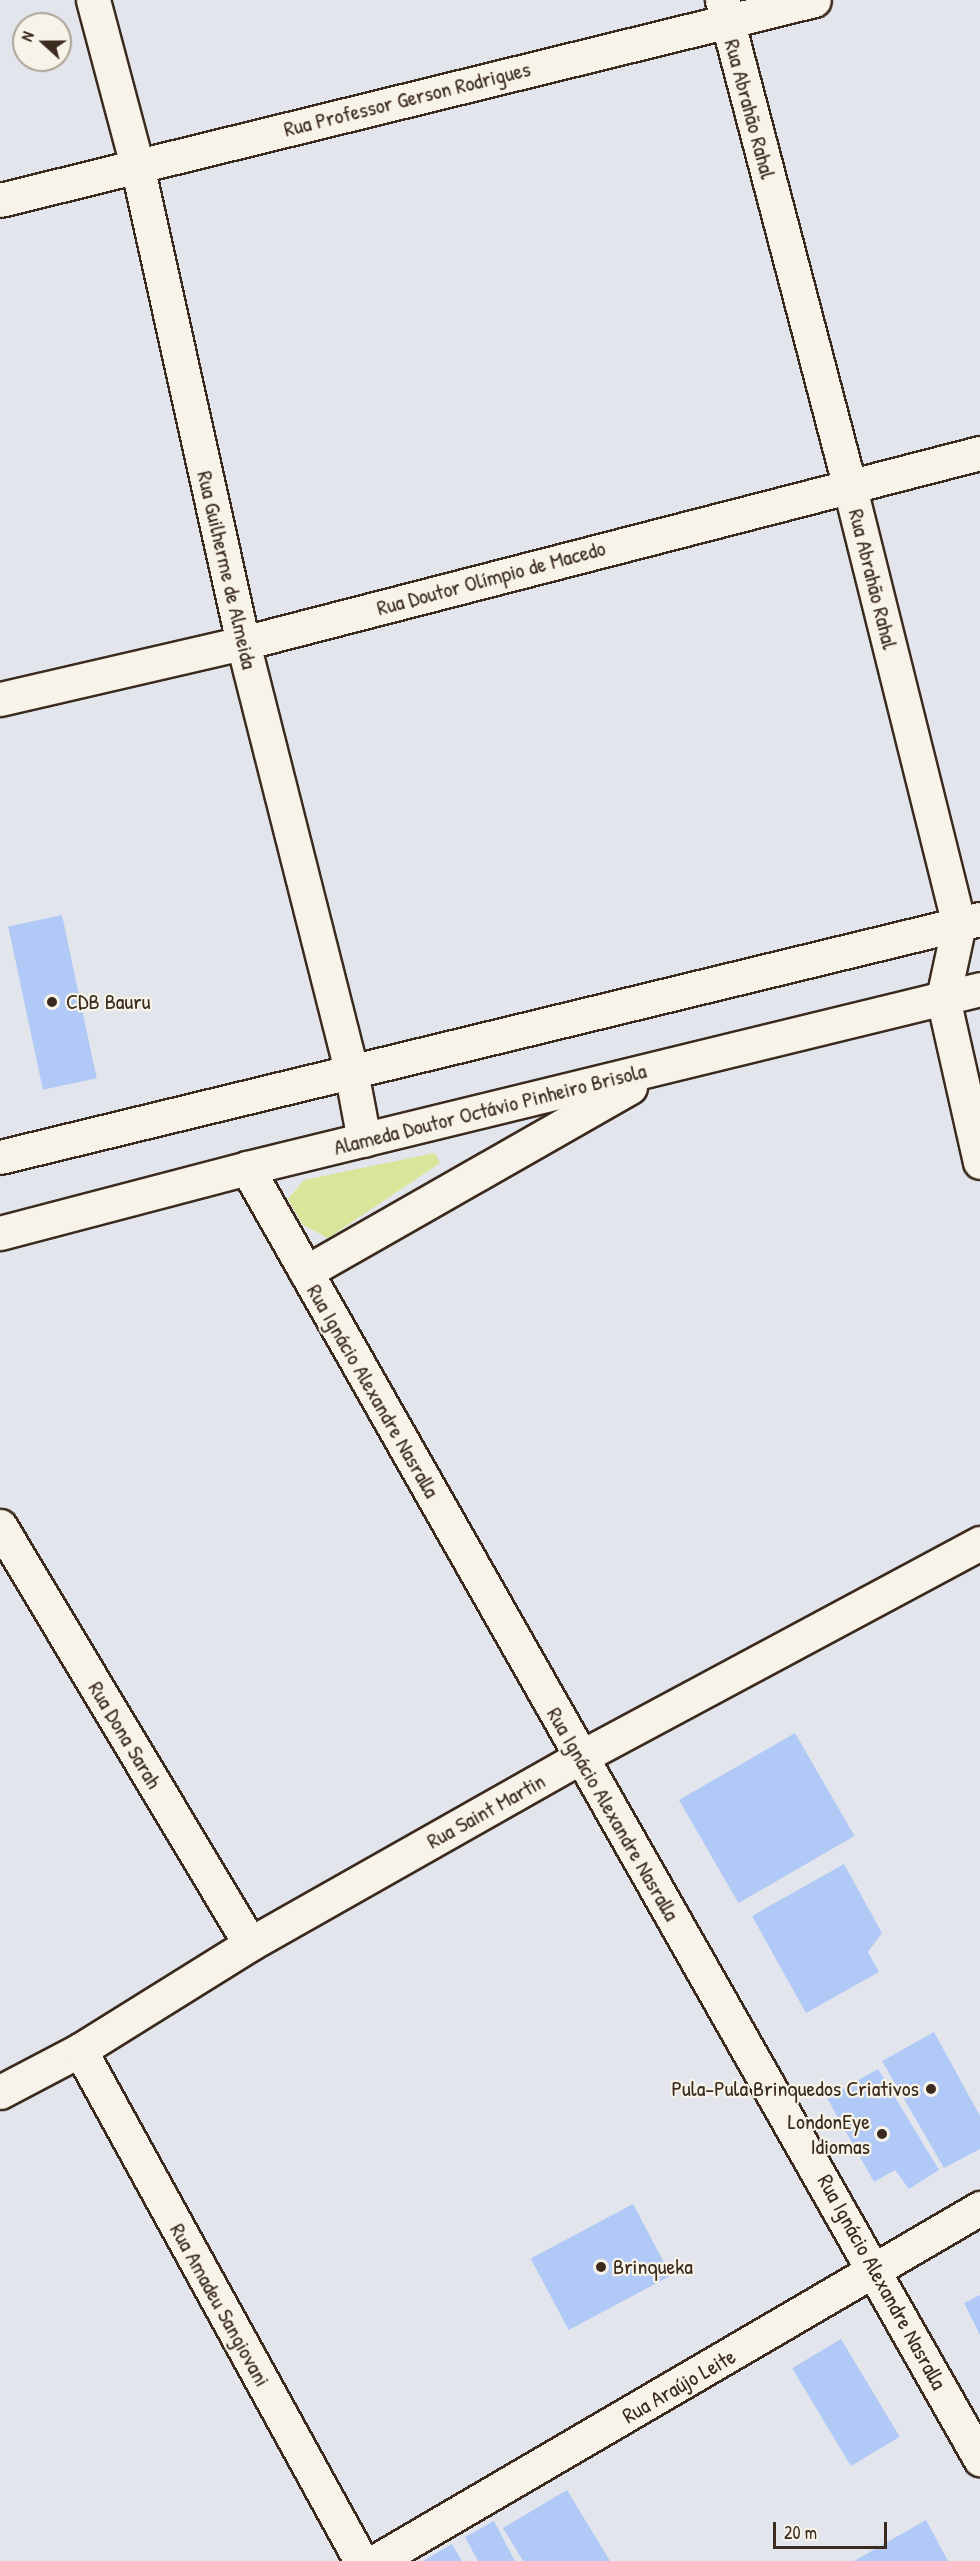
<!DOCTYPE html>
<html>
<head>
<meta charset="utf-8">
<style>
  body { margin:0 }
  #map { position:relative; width:980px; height:2561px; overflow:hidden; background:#e2e6ec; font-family:"Patrick Hand",sans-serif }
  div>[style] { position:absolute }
  .green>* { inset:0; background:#d9e699 }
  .building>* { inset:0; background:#b1c9f7; transform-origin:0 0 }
  .roads { filter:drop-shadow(2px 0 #3b2a1e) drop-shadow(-2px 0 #3b2a1e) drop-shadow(0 2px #3b2a1e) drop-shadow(0 -2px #3b2a1e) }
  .minor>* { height:33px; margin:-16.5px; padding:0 16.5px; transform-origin:16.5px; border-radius:16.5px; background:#f7f3e8 }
  .tertiary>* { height:33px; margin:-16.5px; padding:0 16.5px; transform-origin:16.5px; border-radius:16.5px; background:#f7f3e8 }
  .dots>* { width:16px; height:16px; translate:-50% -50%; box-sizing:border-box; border:3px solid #f7f3e8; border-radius:50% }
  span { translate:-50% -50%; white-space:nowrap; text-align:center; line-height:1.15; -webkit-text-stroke:4.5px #f7f3e8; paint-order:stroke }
  .street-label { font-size:22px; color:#3b2a1e }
  .poi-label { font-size:22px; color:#3b2a1e }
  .left { translate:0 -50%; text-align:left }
  .right { translate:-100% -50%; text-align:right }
  .north { position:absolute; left:12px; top:12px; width:60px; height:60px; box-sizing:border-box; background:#f7f3e8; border:2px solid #aca397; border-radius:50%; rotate:291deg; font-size:16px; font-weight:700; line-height:24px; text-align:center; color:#3b2a1e }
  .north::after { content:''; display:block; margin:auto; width:21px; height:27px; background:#3b2a1e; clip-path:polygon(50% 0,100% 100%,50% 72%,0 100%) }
  .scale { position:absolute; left:773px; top:2522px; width:114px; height:27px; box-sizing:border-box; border:3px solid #3b2a1e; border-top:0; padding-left:8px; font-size:18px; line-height:21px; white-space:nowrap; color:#3b2a1e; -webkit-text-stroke:4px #f7f3e8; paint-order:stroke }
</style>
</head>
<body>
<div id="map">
  <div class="green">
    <i style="clip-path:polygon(435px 1153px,440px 1163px,328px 1238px,303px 1225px,288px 1199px,304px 1180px)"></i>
  </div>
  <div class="building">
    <i style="left:62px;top:915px;width:167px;height:55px;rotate:78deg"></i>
    <i style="left:795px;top:1733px;width:119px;height:134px;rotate:60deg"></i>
    <i style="clip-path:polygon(844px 1864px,882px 1933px,868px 1952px,879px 1972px,806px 2013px,752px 1916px)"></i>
    <i style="clip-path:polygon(934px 2032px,980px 2116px,980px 2149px,944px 2168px,882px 2061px)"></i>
    <i style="clip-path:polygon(878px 2069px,939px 2170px,909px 2189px,895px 2170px,874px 2182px,827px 2098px)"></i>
    <i style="left:633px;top:2204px;width:81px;height:116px;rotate:62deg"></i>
    <i style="clip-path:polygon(980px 2295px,980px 2335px,964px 2303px)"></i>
    <i style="left:841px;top:2339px;width:114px;height:57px;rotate:59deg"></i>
    <i style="clip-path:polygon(567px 2490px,610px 2561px,523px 2561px,503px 2528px)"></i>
    <i style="clip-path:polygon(926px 2520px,948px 2561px,854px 2561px)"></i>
    <i style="clip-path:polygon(494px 2521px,515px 2561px,478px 2561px,465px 2537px)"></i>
    <i style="clip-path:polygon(452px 2544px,462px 2561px,423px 2561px)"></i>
  </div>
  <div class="roads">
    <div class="minor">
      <i style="left:93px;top:0;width:171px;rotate:75.1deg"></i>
      <i style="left:137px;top:165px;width:490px;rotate:77.5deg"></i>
      <i style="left:243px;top:643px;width:441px;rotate:75.8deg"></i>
      <i style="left:351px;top:1071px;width:70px;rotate:79.3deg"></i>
      <i style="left:722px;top:0;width:500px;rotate:75.3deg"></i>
      <i style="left:849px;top:484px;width:454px;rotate:76deg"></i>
      <i style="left:959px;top:924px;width:76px;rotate:102.2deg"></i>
      <i style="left:943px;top:998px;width:168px;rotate:77.3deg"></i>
      <i style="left:0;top:200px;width:838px;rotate:-13.8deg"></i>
      <i style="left:0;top:699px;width:249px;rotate:-13deg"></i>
      <i style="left:243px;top:643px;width:761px;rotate:-14.46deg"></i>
      <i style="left:247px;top:1168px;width:1485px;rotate:60.41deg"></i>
      <i style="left:0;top:1526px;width:487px;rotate:59.1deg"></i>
      <i style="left:80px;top:2050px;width:583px;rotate:61.19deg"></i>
      <i style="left:0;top:2092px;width:90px;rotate:-27.7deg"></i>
      <i style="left:80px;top:2050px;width:200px;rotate:-31.9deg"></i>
      <i style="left:250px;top:1944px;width:380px;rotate:-29.5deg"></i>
      <i style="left:581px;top:1757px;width:453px;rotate:-28.2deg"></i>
      <i style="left:376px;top:2561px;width:700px;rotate:-30.3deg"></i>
    </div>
    <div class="tertiary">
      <i style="left:0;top:1157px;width:1008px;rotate:-13.65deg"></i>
      <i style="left:0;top:1233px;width:255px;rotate:-14.7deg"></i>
      <i style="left:247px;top:1168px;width:755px;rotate:-13.72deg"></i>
      <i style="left:306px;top:1272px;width:373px;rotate:-29.7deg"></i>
    </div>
  </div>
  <div class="dots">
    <i style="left:52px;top:1002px;background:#3b2a1e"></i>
    <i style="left:931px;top:2089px;background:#3b2a1e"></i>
    <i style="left:882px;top:2134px;background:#3b2a1e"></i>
    <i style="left:601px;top:2267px;background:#3b2a1e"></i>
  </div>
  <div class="street-label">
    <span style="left:407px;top:99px;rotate:-14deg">Rua Professor Gerson Rodrigues</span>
    <span style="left:750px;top:109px;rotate:75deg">Rua Abrahão Rahal</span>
    <span style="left:227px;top:570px;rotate:77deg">Rua Guilherme de Almeida</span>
    <span style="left:491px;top:578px;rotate:-15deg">Rua Doutor Olímpio de Macedo</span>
    <span style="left:873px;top:579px;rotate:76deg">Rua Abrahão Rahal</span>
    <span style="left:490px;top:1109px;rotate:-14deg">Alameda Doutor Octávio Pinheiro Brisola</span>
    <span style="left:373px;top:1391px;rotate:60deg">Rua Ignácio Alexandre Nasralla</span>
    <span style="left:125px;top:1735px;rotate:59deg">Rua Dona Sarah</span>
    <span style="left:486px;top:1811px;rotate:-29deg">Rua Saint Martin</span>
    <span style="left:613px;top:1814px;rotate:60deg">Rua Ignácio Alexandre Nasralla</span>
    <span style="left:882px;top:2282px;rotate:61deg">Rua Ignácio Alexandre Nasralla</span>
    <span style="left:220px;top:2305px;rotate:61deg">Rua Amadeu Sangiovani</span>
    <span style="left:679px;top:2386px;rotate:-30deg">Rua Araújo Leite</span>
  </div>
  <div class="poi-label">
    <span class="left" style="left:66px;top:1002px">CDB Bauru</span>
    <span class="right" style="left:919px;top:2089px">Pula-Pula Brinquedos Criativos</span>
    <span class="right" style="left:870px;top:2134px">LondonEye<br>Idiomas</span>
    <span class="left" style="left:613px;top:2267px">Brinqueka</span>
  </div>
  <div class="north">N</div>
  <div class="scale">20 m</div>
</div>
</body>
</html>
